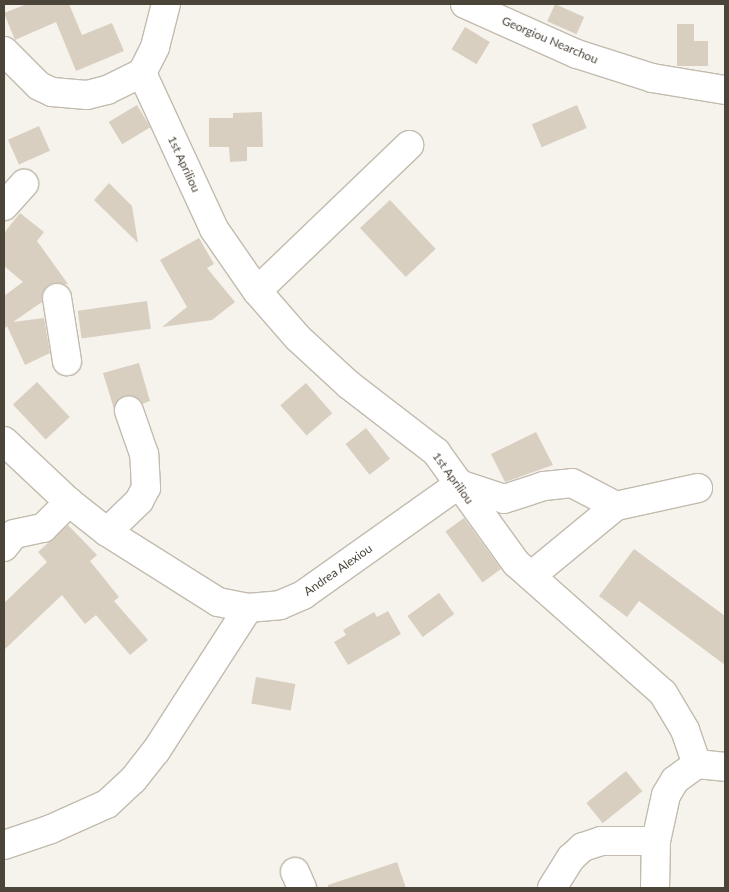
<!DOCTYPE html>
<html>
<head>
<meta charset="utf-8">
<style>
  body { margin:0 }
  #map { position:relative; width:729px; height:892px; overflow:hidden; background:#f6f3ec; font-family:Lato,sans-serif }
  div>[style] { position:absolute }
  .building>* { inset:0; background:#d8cfc1; transform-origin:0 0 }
  .roads { filter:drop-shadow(1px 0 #c2bbae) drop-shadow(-1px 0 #c2bbae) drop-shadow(0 1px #c2bbae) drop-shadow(0 -1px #c2bbae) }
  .minor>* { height:28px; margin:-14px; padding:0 14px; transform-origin:14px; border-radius:14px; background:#fff }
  span { translate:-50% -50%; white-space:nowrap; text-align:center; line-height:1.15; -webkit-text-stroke:4px #fff; paint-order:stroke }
  .street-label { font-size:12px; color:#4b4439 }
  .frame { position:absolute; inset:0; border:5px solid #4b4439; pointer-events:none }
</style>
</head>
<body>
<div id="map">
  <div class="building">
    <i style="clip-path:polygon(27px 4px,69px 4px,82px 35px,112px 23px,124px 51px,76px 71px,56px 22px,15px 40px,4px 13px)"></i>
    <i style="left:555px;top:4px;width:32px;height:19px;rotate:24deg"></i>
    <i style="clip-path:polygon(677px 24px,694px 24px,694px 41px,708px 41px,708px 66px,677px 66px)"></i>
    <i style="left:465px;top:27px;width:29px;height:26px;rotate:31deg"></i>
    <i style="left:137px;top:105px;width:26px;height:33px;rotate:59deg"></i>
    <i style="left:577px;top:105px;width:25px;height:49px;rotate:67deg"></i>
    <i style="clip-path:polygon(262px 112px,263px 147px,247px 147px,247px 161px,230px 162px,229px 147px,209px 147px,209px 118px,233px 118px,233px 113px)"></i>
    <i style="left:39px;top:126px;width:27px;height:34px;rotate:66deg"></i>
    <i style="clip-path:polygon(109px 183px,132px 206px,138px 243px,94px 200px)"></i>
    <i style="left:390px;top:200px;width:67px;height:41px;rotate:47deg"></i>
    <i style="clip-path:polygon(20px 213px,44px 232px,37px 241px,68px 284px,48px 286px,42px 293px,42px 302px,13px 322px,44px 318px,50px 353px,25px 365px,7px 326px,4px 329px,4px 296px,23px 282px,4px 266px,4px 233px)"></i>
    <i style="clip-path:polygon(199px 238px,214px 264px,207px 268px,235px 302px,212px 320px,162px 327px,187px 307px,160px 260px)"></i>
    <i style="left:147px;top:301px;width:28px;height:70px;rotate:82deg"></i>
    <i style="clip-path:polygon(139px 363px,150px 401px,142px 404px,132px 396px,124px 396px,114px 409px,103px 373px)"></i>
    <i style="left:37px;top:382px;width:48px;height:33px;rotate:47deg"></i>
    <i style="left:306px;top:383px;width:40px;height:34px;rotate:49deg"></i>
    <i style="left:366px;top:428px;width:39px;height:26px;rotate:52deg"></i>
    <i style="clip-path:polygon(536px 432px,553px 465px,505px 482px,491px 454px)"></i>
    <i style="left:464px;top:518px;width:63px;height:23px;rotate:54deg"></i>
    <i style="clip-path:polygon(68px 525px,97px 555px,90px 561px,119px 597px,114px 601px,148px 640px,130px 655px,96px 615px,85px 624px,62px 595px,4px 650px,4px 603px,47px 562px,38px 552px)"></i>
    <i style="clip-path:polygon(634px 549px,725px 616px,725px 665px,639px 601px,627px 617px,599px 596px)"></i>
    <i style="left:439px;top:593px;width:26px;height:39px;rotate:54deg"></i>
    <i style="clip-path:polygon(388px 611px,401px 634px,348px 665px,334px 642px,346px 635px,343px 630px,374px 612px,377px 617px)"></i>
    <i style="left:256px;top:677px;width:40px;height:27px;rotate:10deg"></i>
    <i style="left:626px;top:771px;width:26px;height:51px;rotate:51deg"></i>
    <i style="clip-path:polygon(397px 862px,406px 888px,328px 888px,328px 885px)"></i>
  </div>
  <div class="roads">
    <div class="minor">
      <i style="left:465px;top:4px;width:123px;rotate:24.1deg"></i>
      <i style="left:577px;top:54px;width:79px;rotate:17.7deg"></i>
      <i style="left:652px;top:78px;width:74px;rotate:9.3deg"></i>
      <i style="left:4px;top:51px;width:49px;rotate:45deg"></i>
      <i style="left:39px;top:86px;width:14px;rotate:25deg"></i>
      <i style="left:52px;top:92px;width:35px;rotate:5deg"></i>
      <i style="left:87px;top:95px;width:21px;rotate:-14deg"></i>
      <i style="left:107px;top:90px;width:39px;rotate:-26deg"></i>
      <i style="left:142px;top:73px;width:29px;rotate:-63deg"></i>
      <i style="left:155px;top:47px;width:44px;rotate:-75.7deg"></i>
      <i style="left:142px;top:73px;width:172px;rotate:65.2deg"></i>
      <i style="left:214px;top:229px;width:75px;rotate:55.3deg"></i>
      <i style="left:257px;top:291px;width:62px;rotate:48.9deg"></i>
      <i style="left:298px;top:338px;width:69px;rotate:42.7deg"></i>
      <i style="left:349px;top:385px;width:110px;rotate:37.6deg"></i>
      <i style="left:436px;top:452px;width:137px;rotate:54.2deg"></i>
      <i style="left:516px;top:563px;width:196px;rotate:41.5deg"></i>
      <i style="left:663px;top:693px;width:43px;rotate:59.3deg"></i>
      <i style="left:685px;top:730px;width:36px;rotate:71deg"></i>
      <i style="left:4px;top:206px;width:30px;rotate:-48deg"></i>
      <i style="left:257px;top:291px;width:211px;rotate:-43.8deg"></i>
      <i style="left:57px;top:298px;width:64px;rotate:81deg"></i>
      <i style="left:4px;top:441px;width:89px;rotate:43.2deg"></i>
      <i style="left:69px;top:502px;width:48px;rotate:38.3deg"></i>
      <i style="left:107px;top:532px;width:131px;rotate:32.2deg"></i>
      <i style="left:218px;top:602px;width:31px;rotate:11deg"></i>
      <i style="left:248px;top:608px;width:32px;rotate:-5deg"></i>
      <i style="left:280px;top:605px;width:25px;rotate:-23deg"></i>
      <i style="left:303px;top:595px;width:191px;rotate:-35.4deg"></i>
      <i style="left:459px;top:484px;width:47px;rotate:18.4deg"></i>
      <i style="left:504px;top:499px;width:42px;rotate:-18deg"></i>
      <i style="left:544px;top:486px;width:28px;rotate:-6deg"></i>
      <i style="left:572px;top:483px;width:50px;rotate:27.6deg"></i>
      <i style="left:616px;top:506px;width:84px;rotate:-12.4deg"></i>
      <i style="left:107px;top:532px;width:45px;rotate:-44.1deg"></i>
      <i style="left:139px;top:501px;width:15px;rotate:-62deg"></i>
      <i style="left:146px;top:488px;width:34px;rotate:-93deg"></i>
      <i style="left:144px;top:454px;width:46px;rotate:-109.2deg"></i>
      <i style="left:4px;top:547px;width:16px;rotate:-52deg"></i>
      <i style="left:14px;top:534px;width:30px;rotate:-12deg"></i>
      <i style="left:43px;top:528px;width:37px;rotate:-45deg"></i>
      <i style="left:531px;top:576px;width:110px;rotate:-39.5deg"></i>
      <i style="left:4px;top:845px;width:50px;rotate:-18.8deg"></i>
      <i style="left:51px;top:829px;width:61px;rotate:-24.1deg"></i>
      <i style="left:107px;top:804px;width:35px;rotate:-43deg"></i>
      <i style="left:133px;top:780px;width:37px;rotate:-52deg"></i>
      <i style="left:156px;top:751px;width:170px;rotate:-57.2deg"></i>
      <i style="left:295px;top:872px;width:17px;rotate:66deg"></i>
      <i style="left:552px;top:888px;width:36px;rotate:-58deg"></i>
      <i style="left:571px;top:858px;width:16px;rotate:-43deg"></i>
      <i style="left:583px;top:847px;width:19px;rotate:-18deg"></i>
      <i style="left:601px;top:841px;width:55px"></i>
      <i style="left:655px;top:888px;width:47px;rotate:-88.8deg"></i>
      <i style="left:656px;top:841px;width:47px;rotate:-77.7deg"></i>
      <i style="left:666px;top:795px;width:17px;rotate:-59deg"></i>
      <i style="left:675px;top:780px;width:27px;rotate:-36deg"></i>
      <i style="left:697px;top:764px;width:28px;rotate:6deg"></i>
    </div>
  </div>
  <div class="street-label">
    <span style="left:550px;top:40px;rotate:23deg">Georgiou Nearchou</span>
    <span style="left:184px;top:164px;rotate:65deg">1st Apriliou</span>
    <span style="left:453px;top:478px;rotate:54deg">1st Apriliou</span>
    <span style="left:338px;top:570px;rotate:-35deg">Andrea Alexiou</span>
  </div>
  <div class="frame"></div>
</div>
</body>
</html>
